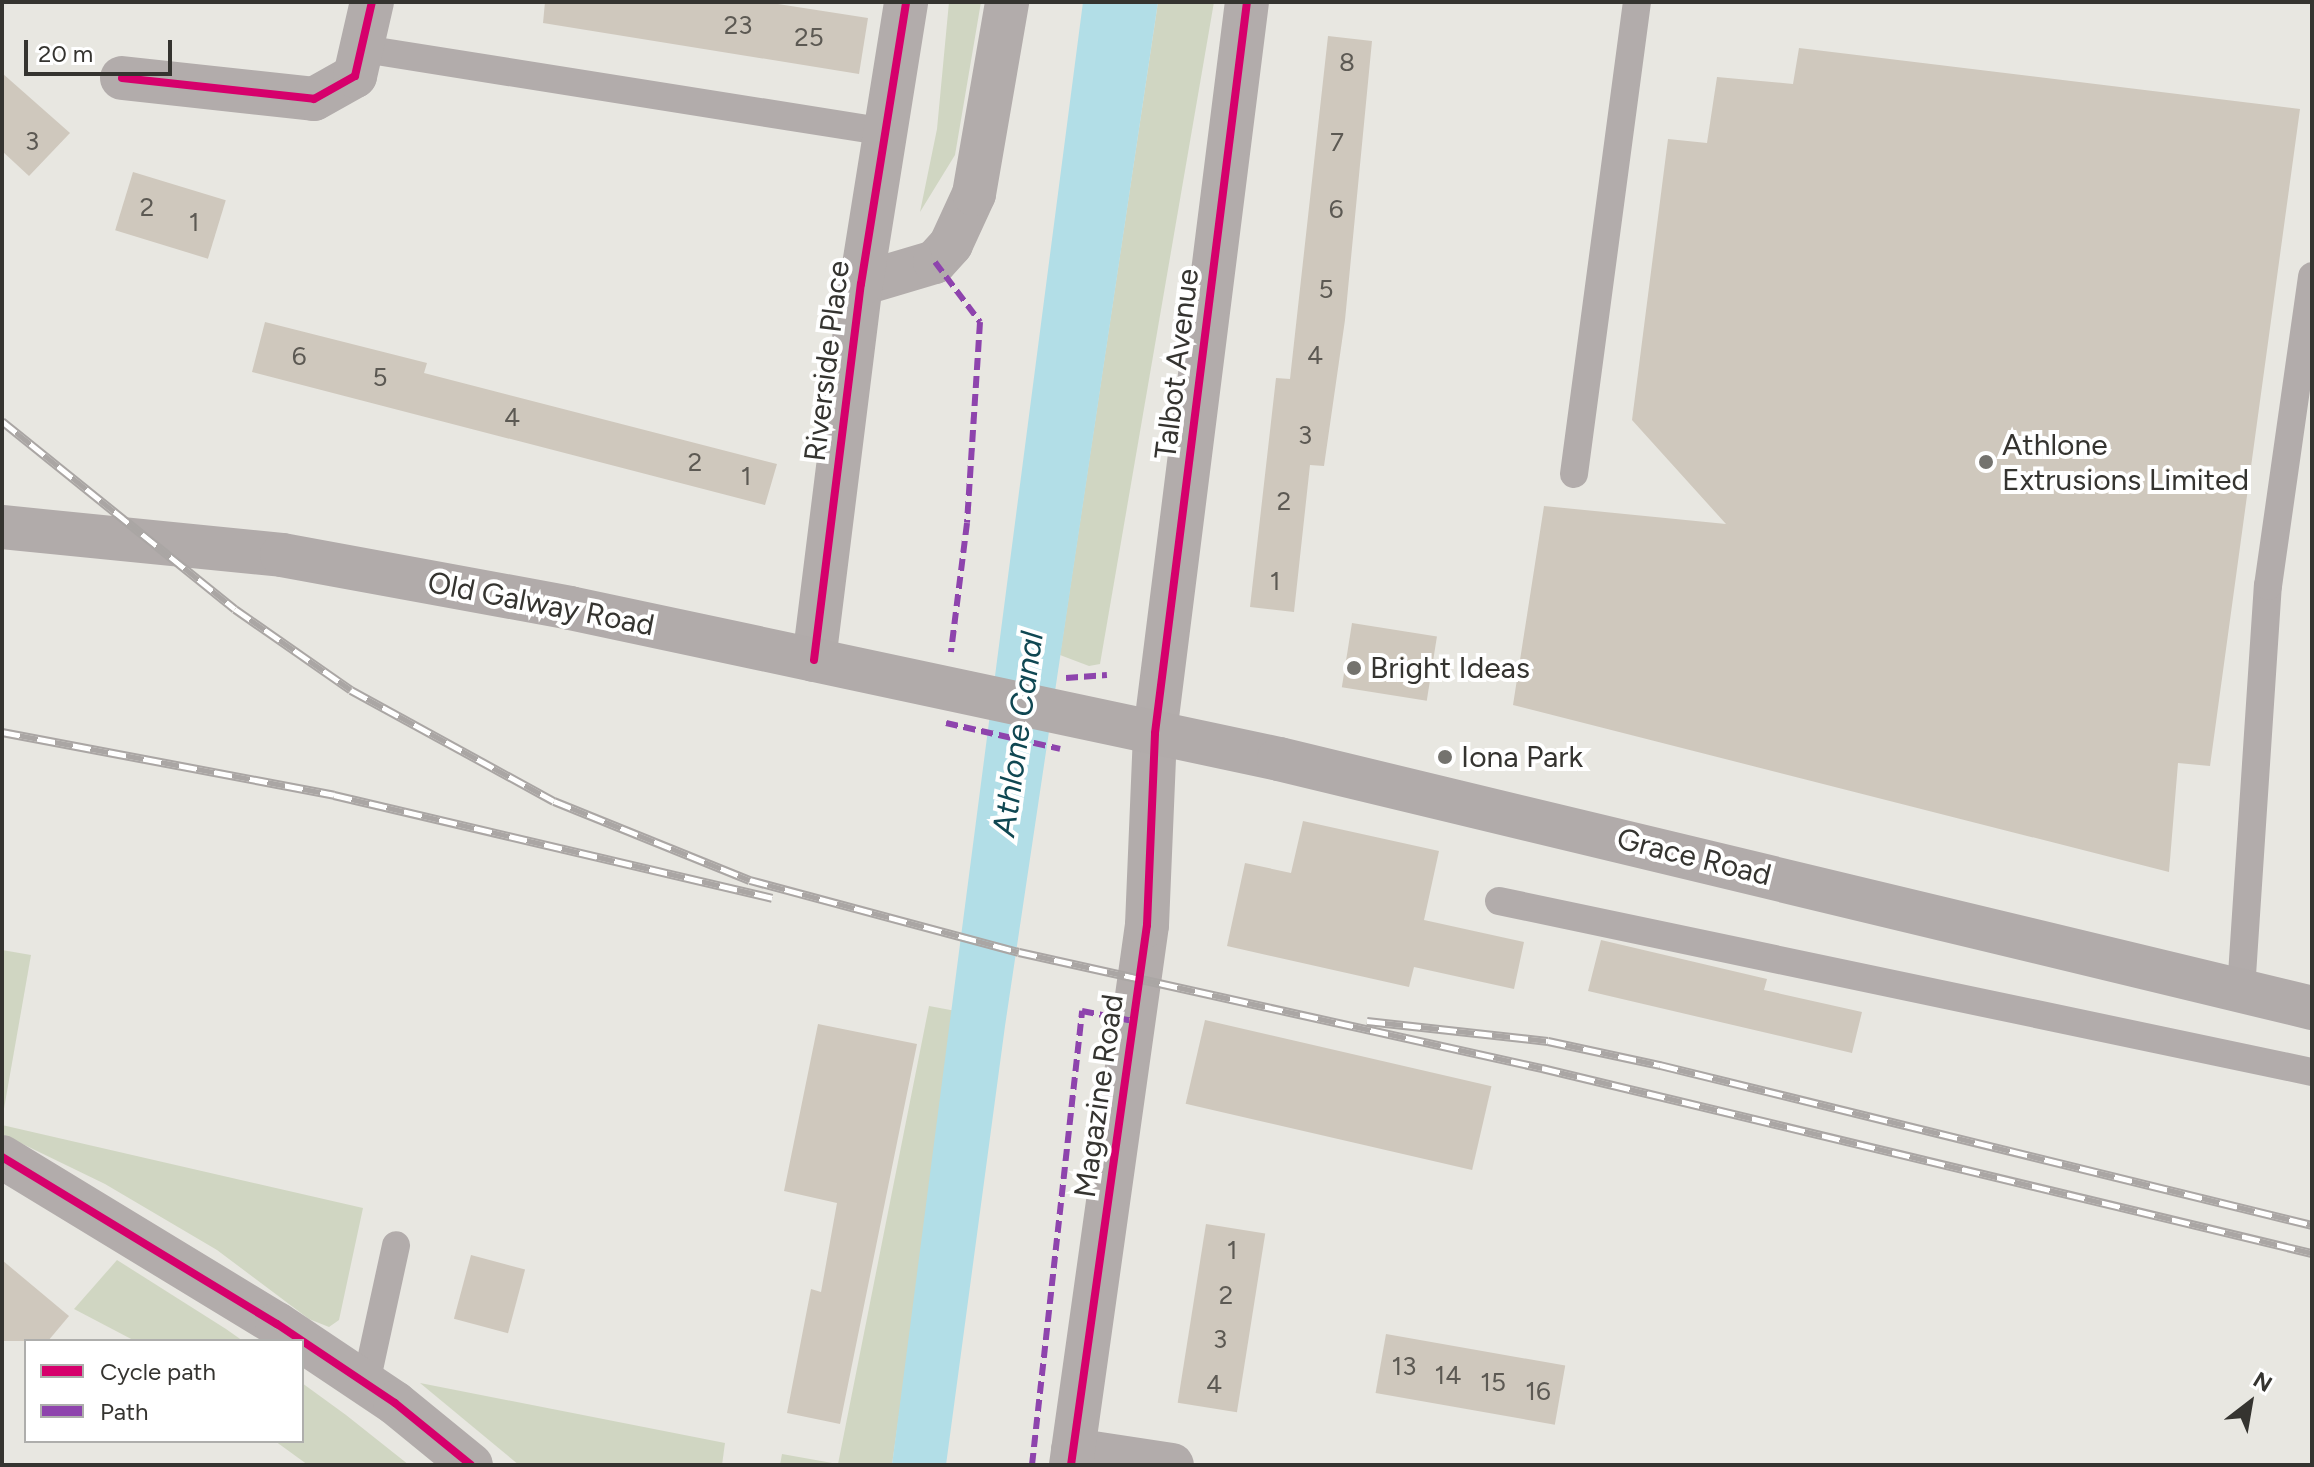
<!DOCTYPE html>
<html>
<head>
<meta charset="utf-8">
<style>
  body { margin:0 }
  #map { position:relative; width:2314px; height:1467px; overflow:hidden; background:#e8e7e1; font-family:Figtree,sans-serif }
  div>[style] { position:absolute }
  .green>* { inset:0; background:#d0d6c2 }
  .water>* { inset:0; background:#b2dee7 }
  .building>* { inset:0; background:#cfc8bd; transform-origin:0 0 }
  .lane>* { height:28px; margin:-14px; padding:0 14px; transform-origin:14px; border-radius:14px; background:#b2acab }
  .street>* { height:44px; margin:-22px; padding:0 22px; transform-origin:22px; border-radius:22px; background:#b2acab }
  .secondary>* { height:44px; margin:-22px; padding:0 22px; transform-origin:22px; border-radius:22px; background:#b1abaa }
  .rail>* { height:9px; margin-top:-4.5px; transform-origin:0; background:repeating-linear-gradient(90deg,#fff 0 18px,#aaa6a4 0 36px); box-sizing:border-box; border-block:2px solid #aaa6a4 }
  .quiet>* { height:6px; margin-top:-3px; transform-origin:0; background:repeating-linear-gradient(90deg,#8e44ad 0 12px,transparent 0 18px) }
  .cycleway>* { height:8px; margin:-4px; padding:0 4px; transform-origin:4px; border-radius:4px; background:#d6006c }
  .dots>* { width:22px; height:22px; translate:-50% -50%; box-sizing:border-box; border:4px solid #fff; border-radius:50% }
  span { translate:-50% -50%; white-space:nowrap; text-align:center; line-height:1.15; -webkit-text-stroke:8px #fff; paint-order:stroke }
  .number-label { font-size:26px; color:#5c5953 }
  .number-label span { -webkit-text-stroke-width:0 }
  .street-label { font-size:30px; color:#353430 }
  .poi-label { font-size:30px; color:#353430 }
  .left { translate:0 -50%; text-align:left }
  .water-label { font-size:32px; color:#0f4752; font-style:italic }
  .frame { position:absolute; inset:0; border:4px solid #353430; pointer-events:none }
  .legend { position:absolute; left:24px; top:1339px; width:280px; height:104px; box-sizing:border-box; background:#fff; border:2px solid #aeaeac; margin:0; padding:10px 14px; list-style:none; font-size:24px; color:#353430 }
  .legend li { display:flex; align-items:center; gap:16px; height:40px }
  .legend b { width:40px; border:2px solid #aeaeac }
  .north { position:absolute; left:2210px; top:1363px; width:80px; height:80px; -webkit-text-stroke:6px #fff; paint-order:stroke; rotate:31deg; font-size:22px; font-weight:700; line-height:32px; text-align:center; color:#353430 }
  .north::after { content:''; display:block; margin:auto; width:28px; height:36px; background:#353430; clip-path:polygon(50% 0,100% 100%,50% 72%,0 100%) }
  .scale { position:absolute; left:24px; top:40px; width:148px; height:36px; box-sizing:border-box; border:4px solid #353430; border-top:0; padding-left:10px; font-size:24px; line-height:28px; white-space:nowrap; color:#353430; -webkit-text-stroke:6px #fff; paint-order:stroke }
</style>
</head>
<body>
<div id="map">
  <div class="green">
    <i style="clip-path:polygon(949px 2px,981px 2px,955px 155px,920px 212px,937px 129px)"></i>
    <i style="clip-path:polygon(1158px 2px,1214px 2px,1100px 664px,1089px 666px,1060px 655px)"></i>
    <i style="clip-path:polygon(2px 950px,31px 955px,2px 1120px)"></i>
    <i style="clip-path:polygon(929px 1006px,956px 1011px,892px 1465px,780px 1465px,782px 1454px,838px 1464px)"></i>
    <i style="clip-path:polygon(2px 1125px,363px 1208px,339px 1320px,329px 1327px,309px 1319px,217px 1250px,105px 1184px,2px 1134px)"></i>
    <i style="clip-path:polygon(117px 1260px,226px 1329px,243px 1341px,135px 1341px,74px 1309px)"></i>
    <i style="clip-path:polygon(302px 1383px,346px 1415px,409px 1465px,308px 1465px,275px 1441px,302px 1441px)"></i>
    <i style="clip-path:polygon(420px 1383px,725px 1443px,722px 1465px,519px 1465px)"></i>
  </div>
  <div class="water">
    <i style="clip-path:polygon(1083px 2px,1158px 2px,1005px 1026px,946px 1465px,892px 1465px)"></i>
  </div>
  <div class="building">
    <i style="clip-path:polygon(545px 2px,765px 2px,868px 18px,859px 74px,543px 23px)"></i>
    <i style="clip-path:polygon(1328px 36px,1372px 41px,1345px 320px,1324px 466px,1310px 465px,1294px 612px,1250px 607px,1276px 378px,1290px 379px)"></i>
    <i style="clip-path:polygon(1799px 48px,2300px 109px,2210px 766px,2178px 763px,2169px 872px,1513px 705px,1544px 506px,1726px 524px,1632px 420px,1668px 139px,1707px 143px,1717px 77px,1793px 84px)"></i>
    <i style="clip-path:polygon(2px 73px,70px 133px,29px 176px,2px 151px)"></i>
    <i style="left:133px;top:172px;width:97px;height:61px;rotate:17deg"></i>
    <i style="clip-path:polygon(265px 322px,427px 363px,424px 373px,777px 464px,765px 505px,252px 372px)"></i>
    <i style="left:1352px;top:623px;width:86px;height:65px;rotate:9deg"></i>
    <i style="clip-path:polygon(1303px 821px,1439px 851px,1424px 920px,1524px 942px,1514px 989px,1414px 967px,1409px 987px,1227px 946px,1245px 863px,1291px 873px)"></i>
    <i style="clip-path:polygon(1601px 940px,1767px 979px,1764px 990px,1862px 1012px,1852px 1053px,1588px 991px)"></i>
    <i style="left:1205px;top:1020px;width:294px;height:86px;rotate:13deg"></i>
    <i style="clip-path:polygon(818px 1024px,917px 1044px,840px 1424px,787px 1413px,811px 1289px,821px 1292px,837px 1203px,784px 1191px)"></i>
    <i style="left:1206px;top:1224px;width:60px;height:181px;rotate:9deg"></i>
    <i style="left:471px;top:1255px;width:56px;height:66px;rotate:15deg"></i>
    <i style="clip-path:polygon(2px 1260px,69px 1316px,48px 1341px,2px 1341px)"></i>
    <i style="left:1386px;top:1334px;width:182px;height:60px;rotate:10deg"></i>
  </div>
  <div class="lane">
    <i style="left:364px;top:49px;width:529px;rotate:9.03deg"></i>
    <i style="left:1574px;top:474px;width:476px;rotate:-82.4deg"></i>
    <i style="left:1499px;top:901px;width:831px;rotate:11.88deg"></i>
    <i style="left:2241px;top:990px;width:405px;rotate:-86.2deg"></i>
    <i style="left:2268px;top:586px;width:313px;rotate:-81.9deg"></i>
    <i style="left:366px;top:1383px;width:141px;rotate:-77.7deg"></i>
  </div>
  <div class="street">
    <i style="left:122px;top:78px;width:193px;rotate:6.2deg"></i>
    <i style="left:314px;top:99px;width:47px;rotate:-29.3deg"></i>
    <i style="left:355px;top:76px;width:76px;rotate:-77.1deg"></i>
    <i style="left:861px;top:284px;width:77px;rotate:-16.6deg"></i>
    <i style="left:935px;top:262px;width:24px;rotate:-48deg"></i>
    <i style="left:951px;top:244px;width:55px;rotate:-65.3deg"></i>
    <i style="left:974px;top:194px;width:195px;rotate:-80.2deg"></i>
    <i style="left:814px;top:660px;width:379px;rotate:-82.9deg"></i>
    <i style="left:861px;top:284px;width:286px;rotate:-80.9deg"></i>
    <i style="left:2px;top:1157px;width:322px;rotate:31.3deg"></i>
    <i style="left:277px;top:1324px;width:142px;rotate:33.8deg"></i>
    <i style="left:395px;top:1403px;width:98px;rotate:39.2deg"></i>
    <i style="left:1073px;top:1450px;width:100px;rotate:8.6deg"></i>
    <i style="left:1071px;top:1465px;width:545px;rotate:-81.99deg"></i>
    <i style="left:1147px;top:925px;width:192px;rotate:-87.6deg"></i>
    <i style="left:1155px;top:733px;width:737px;rotate:-82.83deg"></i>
  </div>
  <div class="secondary">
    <i style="left:2px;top:527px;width:281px;rotate:5.7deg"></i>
    <i style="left:282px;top:555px;width:293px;rotate:10.4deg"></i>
    <i style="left:570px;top:608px;width:725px;rotate:12.02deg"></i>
    <i style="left:1279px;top:759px;width:1063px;rotate:13.55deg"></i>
  </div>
  <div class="rail">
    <i style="left:2px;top:421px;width:299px;rotate:38.9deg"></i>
    <i style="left:235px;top:609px;width:141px;rotate:34.9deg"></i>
    <i style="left:351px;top:690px;width:231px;rotate:28.7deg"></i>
    <i style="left:554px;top:801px;width:211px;rotate:22deg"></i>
    <i style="left:750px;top:880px;width:278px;rotate:15deg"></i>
    <i style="left:1019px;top:952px;width:536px;rotate:12.51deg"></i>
    <i style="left:1542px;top:1068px;width:792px;rotate:13.51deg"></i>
    <i style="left:2px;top:732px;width:338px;rotate:10.7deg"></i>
    <i style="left:334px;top:795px;width:450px;rotate:13.2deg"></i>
    <i style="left:1367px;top:1021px;width:182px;rotate:6.3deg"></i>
    <i style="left:1548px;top:1041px;width:115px;rotate:12.1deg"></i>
    <i style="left:1660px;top:1065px;width:671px;rotate:13.79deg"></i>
  </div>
  <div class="quiet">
    <i style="left:935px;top:262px;width:75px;rotate:53.1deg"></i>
    <i style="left:980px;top:322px;width:201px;rotate:93.7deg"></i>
    <i style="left:967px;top:523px;width:130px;rotate:97.1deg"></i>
    <i style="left:1066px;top:678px;width:41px;rotate:-4.2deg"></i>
    <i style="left:946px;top:723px;width:117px;rotate:12.8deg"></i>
    <i style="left:1032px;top:1465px;width:457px;rotate:-83.7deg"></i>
    <i style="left:1082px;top:1011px;width:52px;rotate:11.1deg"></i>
  </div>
  <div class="cycleway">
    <i style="left:122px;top:78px;width:193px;rotate:6.2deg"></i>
    <i style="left:314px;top:99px;width:47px;rotate:-29.3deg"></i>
    <i style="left:355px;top:76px;width:76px;rotate:-77.1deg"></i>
    <i style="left:814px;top:660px;width:379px;rotate:-82.9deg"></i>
    <i style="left:861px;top:284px;width:286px;rotate:-80.9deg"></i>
    <i style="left:2px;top:1157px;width:322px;rotate:31.3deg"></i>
    <i style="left:277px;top:1324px;width:142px;rotate:33.8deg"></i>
    <i style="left:395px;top:1403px;width:98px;rotate:39.2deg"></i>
    <i style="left:1071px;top:1465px;width:545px;rotate:-81.99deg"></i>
    <i style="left:1147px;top:925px;width:192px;rotate:-87.6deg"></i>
    <i style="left:1155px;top:733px;width:737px;rotate:-82.83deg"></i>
  </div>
  <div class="dots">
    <i style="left:1986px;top:462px;background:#74736e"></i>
    <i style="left:1354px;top:668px;background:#74736e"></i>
    <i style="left:1445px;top:757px;background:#74736e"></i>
  </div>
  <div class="number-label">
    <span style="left:738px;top:26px">23</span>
    <span style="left:809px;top:38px">25</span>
    <span style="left:1347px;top:63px">8</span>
    <span style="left:32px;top:142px">3</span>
    <span style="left:1337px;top:143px">7</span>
    <span style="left:147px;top:208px">2</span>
    <span style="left:1336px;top:210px">6</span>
    <span style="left:194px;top:223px">1</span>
    <span style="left:1326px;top:290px">5</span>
    <span style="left:1315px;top:356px">4</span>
    <span style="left:299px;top:357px">6</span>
    <span style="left:380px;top:378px">5</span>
    <span style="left:512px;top:418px">4</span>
    <span style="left:1305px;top:436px">3</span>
    <span style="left:695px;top:463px">2</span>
    <span style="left:746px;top:477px">1</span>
    <span style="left:1284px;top:502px">2</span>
    <span style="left:1275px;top:582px">1</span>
    <span style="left:1232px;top:1251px">1</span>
    <span style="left:1226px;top:1296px">2</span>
    <span style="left:1220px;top:1340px">3</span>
    <span style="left:1404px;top:1367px">13</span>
    <span style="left:1448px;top:1376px">14</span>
    <span style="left:1493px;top:1383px">15</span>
    <span style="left:1214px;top:1385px">4</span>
    <span style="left:1538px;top:1392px">16</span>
  </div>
  <div class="street-label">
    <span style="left:827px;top:361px;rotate:-83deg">Riverside Place</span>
    <span style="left:1177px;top:364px;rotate:-83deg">Talbot Avenue</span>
    <span style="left:541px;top:604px;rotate:11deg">Old Galway Road</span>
    <span style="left:1694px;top:857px;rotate:14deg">Grace Road</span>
    <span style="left:1099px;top:1096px;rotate:-82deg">Magazine Road</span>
  </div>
  <div class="poi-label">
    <span class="left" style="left:2002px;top:462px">Athlone<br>Extrusions Limited</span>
    <span class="left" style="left:1370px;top:668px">Bright Ideas</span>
    <span class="left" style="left:1461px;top:757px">Iona Park</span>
  </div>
  <div class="water-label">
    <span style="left:1018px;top:734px;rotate:-82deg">Athlone Canal</span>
  </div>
  <div class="frame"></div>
  <ul class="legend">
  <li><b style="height:10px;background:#d6006c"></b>Cycle path</li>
  <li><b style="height:10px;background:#8e44ad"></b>Path</li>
  </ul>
  <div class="north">N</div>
  <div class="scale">20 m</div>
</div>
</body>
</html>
